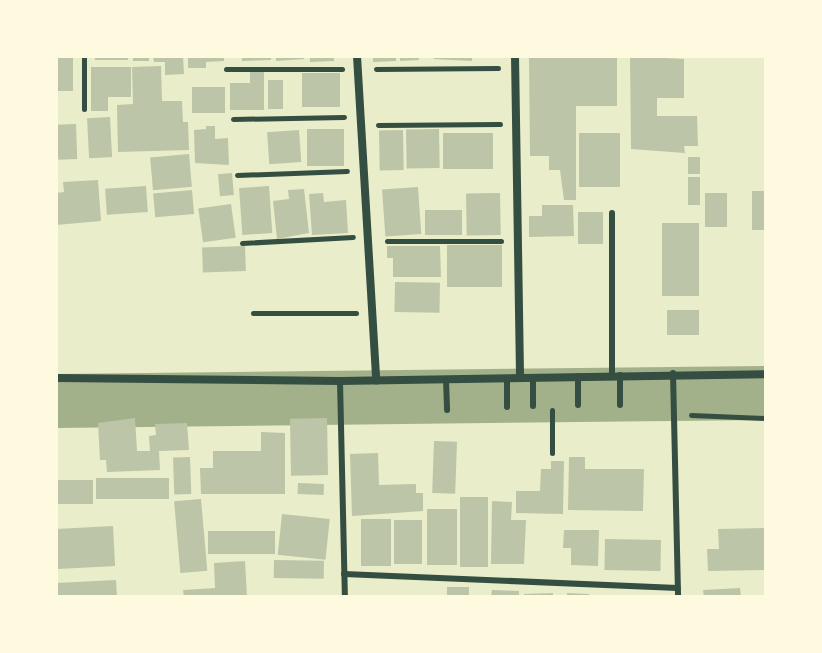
<!DOCTYPE html>
<html>
<head>
<meta charset="utf-8">
<style>
  body { margin:0 }
  #map { position:relative; width:822px; height:653px; overflow:hidden; background:#e9edc9; font-family:"Open Sans",sans-serif }
  div>[style] { position:absolute }
  .river>* { height:54px; margin:-27px; padding:0 27px; transform-origin:27px; border-radius:27px; background:#a3b18a }
  .building>* { inset:0; background:#bcc5a7; transform-origin:0 0 }
  .path>* { height:5px; margin:-2.5px; padding:0 2.5px; transform-origin:2.5px; border-radius:2.5px; background:#344e41 }
  .service>* { height:6px; margin:-3px; padding:0 3px; transform-origin:3px; border-radius:3px; background:#344e41 }
  .minor>* { height:8px; margin:-4px; padding:0 4px; transform-origin:4px; border-radius:4px; background:#344e41 }
  span { translate:-50% -50%; white-space:nowrap; text-align:center; line-height:1.15; -webkit-text-stroke:6px #fefae0; paint-order:stroke }
  .frame { position:absolute; inset:0; border:58px solid #fefae0; pointer-events:none }
</style>
</head>
<body>
<div id="map">
  <div class="river">
    <i style="left:56px;top:401px;width:710px;rotate:-0.65deg"></i>
  </div>
  <div class="building">
    <i style="left:56px;top:56px;width:17px;height:35px"></i>
    <i style="left:95px;top:56px;width:33px;height:4px"></i>
    <i style="left:133px;top:56px;width:16px;height:5px"></i>
    <i style="clip-path:polygon(153px 56px,183px 56px,184px 74px,165px 75px,165px 62px,154px 62px)"></i>
    <i style="clip-path:polygon(188px 56px,224px 56px,224px 61px,206px 62px,206px 68px,188px 68px)"></i>
    <i style="clip-path:polygon(242px 56px,271px 56px,271px 60px,242px 61px)"></i>
    <i style="clip-path:polygon(276px 56px,304px 56px,304px 59px,276px 61px)"></i>
    <i style="clip-path:polygon(310px 56px,334px 56px,334px 61px,310px 62px)"></i>
    <i style="clip-path:polygon(373px 56px,396px 56px,396px 61px,373px 62px)"></i>
    <i style="clip-path:polygon(400px 56px,418px 56px,419px 60px,400px 61px)"></i>
    <i style="clip-path:polygon(434px 56px,472px 56px,472px 61px,434px 59px)"></i>
    <i style="clip-path:polygon(529px 56px,617px 56px,617px 106px,576px 106px,576px 200px,564px 200px,560px 170px,549px 170px,549px 156px,530px 156px)"></i>
    <i style="clip-path:polygon(630px 56px,684px 59px,684px 98px,657px 98px,657px 116px,697px 116px,698px 146px,684px 146px,685px 153px,631px 149px)"></i>
    <i style="clip-path:polygon(161px 66px,162px 101px,182px 101px,183px 122px,188px 122px,189px 150px,118px 152px,117px 105px,133px 104px,132px 67px)"></i>
    <i style="clip-path:polygon(91px 67px,131px 67px,131px 97px,108px 97px,108px 111px,91px 111px)"></i>
    <i style="clip-path:polygon(250px 72px,264px 72px,264px 110px,230px 110px,230px 83px,250px 83px)"></i>
    <i style="left:340px;top:73px;width:34px;height:38px;rotate:90deg"></i>
    <i style="left:268px;top:80px;width:15px;height:29px"></i>
    <i style="left:225px;top:87px;width:26px;height:33px;rotate:90deg"></i>
    <i style="left:110px;top:117px;width:40px;height:23px;rotate:87deg"></i>
    <i style="left:76px;top:124px;width:35px;height:19px;rotate:88deg"></i>
    <i style="clip-path:polygon(206px 126px,215px 126px,215px 139px,228px 138px,229px 165px,195px 163px,194px 130px,206px 129px)"></i>
    <i style="left:307px;top:129px;width:37px;height:37px"></i>
    <i style="left:439px;top:129px;width:39px;height:33px;rotate:89deg"></i>
    <i style="left:299px;top:130px;width:32px;height:32px;rotate:86deg"></i>
    <i style="left:403px;top:130px;width:40px;height:24px;rotate:89deg"></i>
    <i style="left:443px;top:133px;width:50px;height:36px"></i>
    <i style="left:579px;top:133px;width:41px;height:54px"></i>
    <i style="left:189px;top:154px;width:33px;height:39px;rotate:85deg"></i>
    <i style="left:688px;top:157px;width:12px;height:17px"></i>
    <i style="left:232px;top:173px;width:22px;height:14px;rotate:85deg"></i>
    <i style="left:688px;top:177px;width:12px;height:28px"></i>
    <i style="clip-path:polygon(98px 180px,101px 221px,56px 225px,56px 193px,64px 192px,63px 182px)"></i>
    <i style="left:146px;top:186px;width:26px;height:41px;rotate:86deg"></i>
    <i style="left:269px;top:186px;width:47px;height:30px;rotate:86deg"></i>
    <i style="left:418px;top:187px;width:47px;height:36px;rotate:86deg"></i>
    <i style="clip-path:polygon(304px 189px,309px 233px,277px 239px,273px 201px,289px 199px,288px 190px)"></i>
    <i style="left:192px;top:190px;width:24px;height:39px;rotate:85deg"></i>
    <i style="left:752px;top:191px;width:14px;height:39px"></i>
    <i style="clip-path:polygon(323px 193px,324px 202px,346px 200px,348px 233px,312px 235px,309px 194px)"></i>
    <i style="left:500px;top:193px;width:42px;height:34px;rotate:89deg"></i>
    <i style="left:705px;top:193px;width:22px;height:34px"></i>
    <i style="left:231px;top:204px;width:34px;height:33px;rotate:82deg"></i>
    <i style="clip-path:polygon(542px 205px,573px 205px,574px 236px,529px 237px,529px 216px,542px 216px)"></i>
    <i style="left:462px;top:210px;width:25px;height:37px;rotate:90deg"></i>
    <i style="left:603px;top:212px;width:32px;height:25px;rotate:90deg"></i>
    <i style="left:662px;top:223px;width:37px;height:73px"></i>
    <i style="left:447px;top:245px;width:55px;height:42px"></i>
    <i style="left:245px;top:246px;width:25px;height:43px;rotate:88deg"></i>
    <i style="clip-path:polygon(387px 246px,440px 246px,441px 277px,393px 277px,393px 258px,387px 258px)"></i>
    <i style="left:395px;top:282px;width:45px;height:30px;rotate:1deg"></i>
    <i style="left:667px;top:310px;width:32px;height:25px"></i>
    <i style="clip-path:polygon(135px 418px,137px 451px,150px 451px,149px 436px,156px 435px,155px 424px,187px 423px,189px 450px,159px 451px,160px 470px,107px 472px,106px 460px,100px 460px,98px 423px)"></i>
    <i style="left:327px;top:418px;width:57px;height:37px;rotate:89deg"></i>
    <i style="clip-path:polygon(261px 432px,285px 433px,285px 494px,201px 494px,200px 468px,213px 468px,213px 451px,261px 451px)"></i>
    <i style="left:434px;top:441px;width:23px;height:52px;rotate:2deg"></i>
    <i style="clip-path:polygon(378px 453px,379px 485px,416px 484px,416px 493px,423px 493px,423px 511px,352px 516px,350px 454px)"></i>
    <i style="left:190px;top:457px;width:37px;height:17px;rotate:88deg"></i>
    <i style="clip-path:polygon(569px 457px,585px 457px,585px 469px,644px 469px,643px 511px,568px 510px)"></i>
    <i style="clip-path:polygon(551px 461px,564px 461px,563px 514px,516px 513px,516px 491px,540px 491px,541px 469px,551px 469px)"></i>
    <i style="left:169px;top:478px;width:21px;height:73px;rotate:90deg"></i>
    <i style="left:93px;top:480px;width:24px;height:37px;rotate:90deg"></i>
    <i style="left:298px;top:483px;width:26px;height:11px;rotate:2deg"></i>
    <i style="left:460px;top:497px;width:28px;height:70px"></i>
    <i style="left:201px;top:499px;width:72px;height:27px;rotate:85deg"></i>
    <i style="clip-path:polygon(492px 501px,512px 502px,511px 520px,526px 520px,524px 564px,491px 564px)"></i>
    <i style="left:427px;top:509px;width:30px;height:56px"></i>
    <i style="left:282px;top:514px;width:48px;height:41px;rotate:6deg"></i>
    <i style="left:361px;top:519px;width:30px;height:47px"></i>
    <i style="left:394px;top:520px;width:28px;height:44px"></i>
    <i style="left:113px;top:526px;width:40px;height:57px;rotate:87deg"></i>
    <i style="clip-path:polygon(766px 528px,766px 570px,708px 571px,707px 549px,719px 549px,718px 529px)"></i>
    <i style="clip-path:polygon(564px 530px,599px 530px,598px 566px,571px 565px,571px 548px,563px 548px)"></i>
    <i style="left:208px;top:531px;width:67px;height:23px"></i>
    <i style="left:605px;top:539px;width:56px;height:31px;rotate:1deg"></i>
    <i style="left:274px;top:560px;width:50px;height:18px;rotate:1deg"></i>
    <i style="clip-path:polygon(245px 561px,247px 597px,184px 597px,183px 590px,215px 588px,214px 563px)"></i>
    <i style="clip-path:polygon(116px 580px,117px 597px,56px 597px,56px 583px)"></i>
    <i style="left:447px;top:587px;width:22px;height:10px"></i>
    <i style="clip-path:polygon(740px 588px,741px 597px,704px 597px,703px 590px)"></i>
    <i style="clip-path:polygon(492px 590px,519px 591px,519px 597px,491px 597px)"></i>
    <i style="clip-path:polygon(553px 593px,553px 597px,524px 597px,524px 594px)"></i>
    <i style="clip-path:polygon(567px 593px,589px 594px,589px 597px,567px 597px)"></i>
  </div>
  <div class="path">
    <i style="left:84px;top:56px;width:53px;rotate:90deg"></i>
    <i style="left:226px;top:69px;width:116px"></i>
    <i style="left:376px;top:69px;width:122px;rotate:-0.5deg"></i>
    <i style="left:233px;top:119px;width:111px;rotate:-1deg"></i>
    <i style="left:378px;top:125px;width:122px;rotate:-0.5deg"></i>
    <i style="left:237px;top:175px;width:110px;rotate:-2.1deg"></i>
    <i style="left:387px;top:241px;width:114px"></i>
    <i style="left:242px;top:243px;width:111px;rotate:-3.1deg"></i>
    <i style="left:253px;top:313px;width:103px"></i>
    <i style="left:552px;top:410px;width:43px;rotate:90deg"></i>
    <i style="left:691px;top:415px;width:75px;rotate:2.3deg"></i>
  </div>
  <div class="service">
    <i style="left:612px;top:213px;width:162px;rotate:90deg"></i>
    <i style="left:673px;top:373px;width:224px;rotate:88.7deg"></i>
    <i style="left:620px;top:375px;width:30px;rotate:90deg"></i>
    <i style="left:578px;top:376px;width:29px;rotate:90deg"></i>
    <i style="left:507px;top:378px;width:29px;rotate:90deg"></i>
    <i style="left:446px;top:379px;width:31px;rotate:88deg"></i>
    <i style="left:340px;top:381px;width:216px;rotate:88.7deg"></i>
    <i style="left:533px;top:406px;width:29px;rotate:-90deg"></i>
    <i style="left:344px;top:574px;width:334px;rotate:2.4deg"></i>
  </div>
  <div class="minor">
    <i style="left:357px;top:56px;width:325px;rotate:86.6deg"></i>
    <i style="left:515px;top:56px;width:321px;rotate:89.1deg"></i>
    <i style="left:56px;top:378px;width:284px;rotate:0.6deg"></i>
    <i style="left:340px;top:381px;width:426px;rotate:-0.9deg"></i>
  </div>
  <div class="frame"></div>
</div>
</body>
</html>
